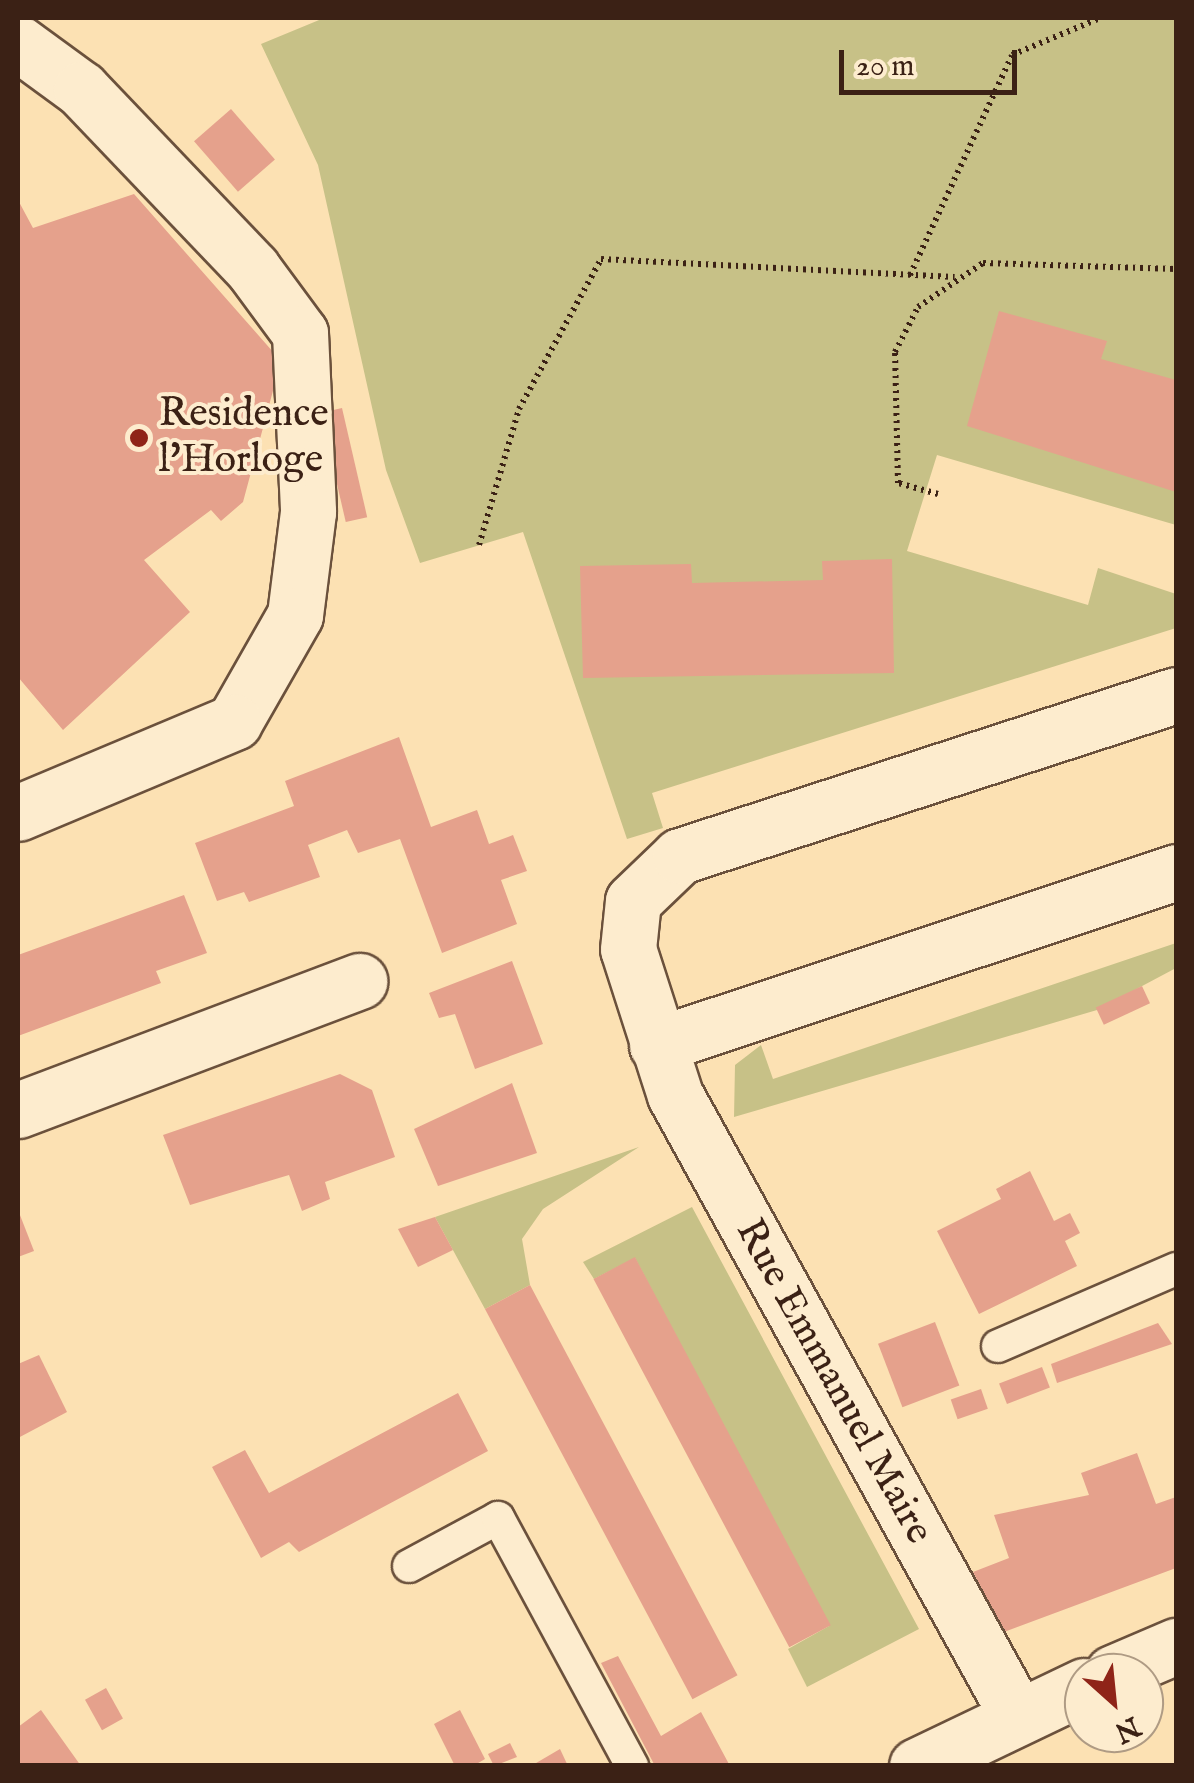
<!DOCTYPE html>
<html>
<head>
<meta charset="utf-8">
<style>
  body { margin:0 }
  #map { position:relative; width:1194px; height:1783px; overflow:hidden; background:#fce1b3; font-family:"IM FELL English",serif }
  div>[style] { position:absolute }
  .green>* { inset:0; background:#c7c187 }
  .building>* { inset:0; background:#e5a18c; transform-origin:0 0 }
  .path>* { height:6px; margin-top:-3px; transform-origin:0; background:repeating-linear-gradient(90deg,#3b2115 0 2.5px,transparent 0 7.5px) }
  .roads { filter:drop-shadow(2px 0 #6b513c) drop-shadow(-2px 0 #6b513c) drop-shadow(0 2px #6b513c) drop-shadow(0 -2px #6b513c) }
  .service>* { height:32px; margin:-16px; padding:0 16px; transform-origin:16px; border-radius:16px; background:#fdecce }
  .minor>* { height:55px; margin:-27.5px; padding:0 27.5px; transform-origin:27.5px; border-radius:27.5px; background:#fdecce }
  .dots>* { width:28px; height:28px; translate:-50% -50%; box-sizing:border-box; border:5px solid #fdecce; border-radius:50% }
  span { translate:-50% -50%; white-space:nowrap; text-align:center; line-height:1.15; -webkit-text-stroke:8px #fdecce; paint-order:stroke }
  .poi-label { font-size:40px; color:#3b2115 }
  .left { translate:0 -50%; text-align:left }
  .street-label { font-size:40px; color:#3b2115 }
  .frame { position:absolute; inset:0; border:20px solid #3b2115; pointer-events:none }
  .north { position:absolute; left:1064px; top:1653px; width:100px; height:100px; box-sizing:border-box; background:#fdecce; border:2px solid #af9b84; border-radius:50%; rotate:153deg; font-size:28px; font-weight:700; line-height:40px; text-align:center; color:#3b2115 }
  .north::after { content:''; display:block; margin:auto; width:35px; height:45px; background:#8f2418; clip-path:polygon(50% 0,100% 100%,50% 72%,0 100%) }
  .scale { position:absolute; left:839px; top:50px; width:178px; height:45px; box-sizing:border-box; border:5px solid #3b2115; border-top:0; padding-left:12px; font-size:30px; line-height:35px; white-space:nowrap; color:#3b2115; -webkit-text-stroke:8px #fdecce; paint-order:stroke }
</style>
</head>
<body>
<div id="map">
  <div class="green">
    <i style="clip-path:polygon(324px 18px,1176px 18px,1176px 525px,937px 455px,907px 551px,1088px 605px,1098px 568px,1176px 594px,1176px 628px,652px 793px,663px 828px,627px 839px,523px 532px,420px 563px,386px 470px,318px 165px,261px 44px)"></i>
    <i style="clip-path:polygon(1176px 943px,1176px 968px,1097px 1010px,734px 1117px,735px 1065px,761px 1045px,773px 1079px)"></i>
    <i style="clip-path:polygon(639px 1147px,543px 1209px,522px 1239px,530px 1285px,485px 1309px,435px 1217px)"></i>
    <i style="clip-path:polygon(692px 1207px,919px 1629px,807px 1687px,788px 1649px,829px 1626px,635px 1258px,594px 1279px,583px 1262px)"></i>
  </div>
  <div class="building">
    <i style="left:231px;top:109px;width:67px;height:49px;rotate:49deg"></i>
    <i style="clip-path:polygon(134px 194px,281px 361px,243px 502px,221px 521px,211px 510px,144px 560px,190px 612px,63px 730px,18px 677px,18px 200px,33px 228px)"></i>
    <i style="clip-path:polygon(999px 311px,1107px 341px,1101px 359px,1176px 380px,1176px 492px,967px 426px)"></i>
    <i style="left:342px;top:408px;width:112px;height:22px;rotate:77deg"></i>
    <i style="clip-path:polygon(892px 559px,894px 673px,583px 678px,580px 566px,691px 564px,692px 583px,823px 580px,822px 561px)"></i>
    <i style="clip-path:polygon(399px 737px,431px 827px,477px 810px,489px 844px,513px 835px,527px 871px,501px 880px,517px 924px,442px 953px,400px 839px,358px 853px,347px 830px,308px 845px,320px 877px,249px 902px,244px 892px,217px 901px,195px 843px,294px 806px,285px 781px)"></i>
    <i style="clip-path:polygon(184px 895px,207px 953px,156px 971px,161px 983px,18px 1036px,18px 955px)"></i>
    <i style="clip-path:polygon(512px 961px,543px 1044px,475px 1069px,455px 1014px,439px 1018px,429px 993px)"></i>
    <i style="left:1142px;top:986px;width:19px;height:51px;rotate:65deg"></i>
    <i style="clip-path:polygon(340px 1074px,372px 1090px,395px 1157px,325px 1182px,330px 1199px,302px 1211px,289px 1175px,190px 1205px,163px 1135px)"></i>
    <i style="clip-path:polygon(512px 1083px,537px 1153px,438px 1186px,414px 1129px)"></i>
    <i style="clip-path:polygon(1030px 1171px,1054px 1221px,1070px 1213px,1080px 1233px,1065px 1241px,1077px 1266px,979px 1314px,937px 1231px,1001px 1199px,996px 1189px)"></i>
    <i style="clip-path:polygon(18px 1210px,34px 1251px,18px 1257px)"></i>
    <i style="clip-path:polygon(435px 1217px,453px 1250px,418px 1267px,398px 1229px)"></i>
    <i style="left:635px;top:1257px;width:417px;height:47px;rotate:62deg"></i>
    <i style="left:530px;top:1285px;width:442px;height:51px;rotate:62deg"></i>
    <i style="left:935px;top:1322px;width:68px;height:61px;rotate:69deg"></i>
    <i style="clip-path:polygon(1158px 1323px,1172px 1344px,1057px 1383px,1051px 1364px)"></i>
    <i style="clip-path:polygon(39px 1355px,67px 1412px,18px 1438px,18px 1364px)"></i>
    <i style="left:1042px;top:1367px;width:22px;height:46px;rotate:69deg"></i>
    <i style="left:981px;top:1389px;width:21px;height:32px;rotate:71deg"></i>
    <i style="clip-path:polygon(458px 1393px,488px 1451px,299px 1552px,289px 1542px,261px 1558px,212px 1467px,245px 1450px,269px 1493px)"></i>
    <i style="clip-path:polygon(1137px 1453px,1156px 1504px,1176px 1497px,1176px 1568px,1004px 1632px,973px 1572px,1009px 1558px,994px 1515px,1089px 1495px,1081px 1473px)"></i>
    <i style="clip-path:polygon(618px 1656px,661px 1736px,701px 1712px,730px 1766px,655px 1766px,601px 1663px)"></i>
    <i style="left:106px;top:1688px;width:35px;height:24px;rotate:61deg"></i>
    <i style="clip-path:polygon(41px 1710px,81px 1766px,18px 1766px,18px 1727px)"></i>
    <i style="clip-path:polygon(460px 1710px,485px 1759px,473px 1766px,455px 1766px,434px 1724px)"></i>
    <i style="clip-path:polygon(510px 1743px,517px 1757px,494px 1766px,488px 1754px)"></i>
    <i style="clip-path:polygon(560px 1749px,568px 1766px,531px 1766px)"></i>
  </div>
  <div class="path">
    <i style="left:910px;top:275px;width:242px;rotate:-65.1deg"></i>
    <i style="left:1012px;top:55px;width:95px;rotate:-22.8deg"></i>
    <i style="left:938px;top:494px;width:41px;rotate:-164.6deg"></i>
    <i style="left:898px;top:483px;width:131px;rotate:-91.3deg"></i>
    <i style="left:895px;top:352px;width:51px;rotate:-62.9deg"></i>
    <i style="left:918px;top:307px;width:78px;rotate:-34.1deg"></i>
    <i style="left:983px;top:263px;width:193px;rotate:1.8deg"></i>
    <i style="left:479px;top:545px;width:142px;rotate:-73.6deg"></i>
    <i style="left:519px;top:409px;width:171px;rotate:-61.3deg"></i>
    <i style="left:601px;top:259px;width:354px;rotate:2.9deg"></i>
  </div>
  <div class="roads">
    <div class="service">
      <i style="left:998px;top:1346px;width:194px;rotate:-23.4deg"></i>
      <i style="left:409px;top:1566px;width:101px;rotate:-28.3deg"></i>
      <i style="left:498px;top:1518px;width:282px;rotate:61.6deg"></i>
    </div>
    <div class="minor">
      <i style="left:18px;top:43px;width:78px;rotate:36.1deg"></i>
      <i style="left:81px;top:89px;width:248px;rotate:46.3deg"></i>
      <i style="left:252px;top:268px;width:81px;rotate:53.6deg"></i>
      <i style="left:300px;top:333px;width:179px;rotate:87.4deg"></i>
      <i style="left:308px;top:512px;width:104px;rotate:97.2deg"></i>
      <i style="left:295px;top:615px;width:123px;rotate:119.7deg"></i>
      <i style="left:234px;top:722px;width:234px;rotate:157.2deg"></i>
      <i style="left:657px;top:1045px;width:547px;rotate:-18.43deg"></i>
      <i style="left:18px;top:1110px;width:365px;rotate:-20.7deg"></i>
      <i style="left:1113px;top:1673px;width:69px;rotate:-23.2deg"></i>
      <i style="left:1017px;top:1715px;width:708px;rotate:-118.88deg"></i>
      <i style="left:675px;top:1095px;width:153px;rotate:-107.8deg"></i>
      <i style="left:628px;top:949px;width:48px;rotate:-84.1deg"></i>
      <i style="left:633px;top:901px;width:65px;rotate:-43.8deg"></i>
      <i style="left:680px;top:856px;width:521px;rotate:-17.98deg"></i>
      <i style="left:917px;top:1766px;width:185px;rotate:-25.6deg"></i>
    </div>
  </div>
  <div class="dots">
    <i style="left:139px;top:438px;background:#8f2418"></i>
  </div>
  <div class="poi-label">
    <span class="left" style="left:159px;top:438px">Residence<br>l'Horloge</span>
  </div>
  <div class="street-label">
    <span style="left:833px;top:1382px;rotate:61deg">Rue Emmanuel Maire</span>
  </div>
  <div class="frame"></div>
  <div class="north">N</div>
  <div class="scale">20 m</div>
</div>
</body>
</html>
